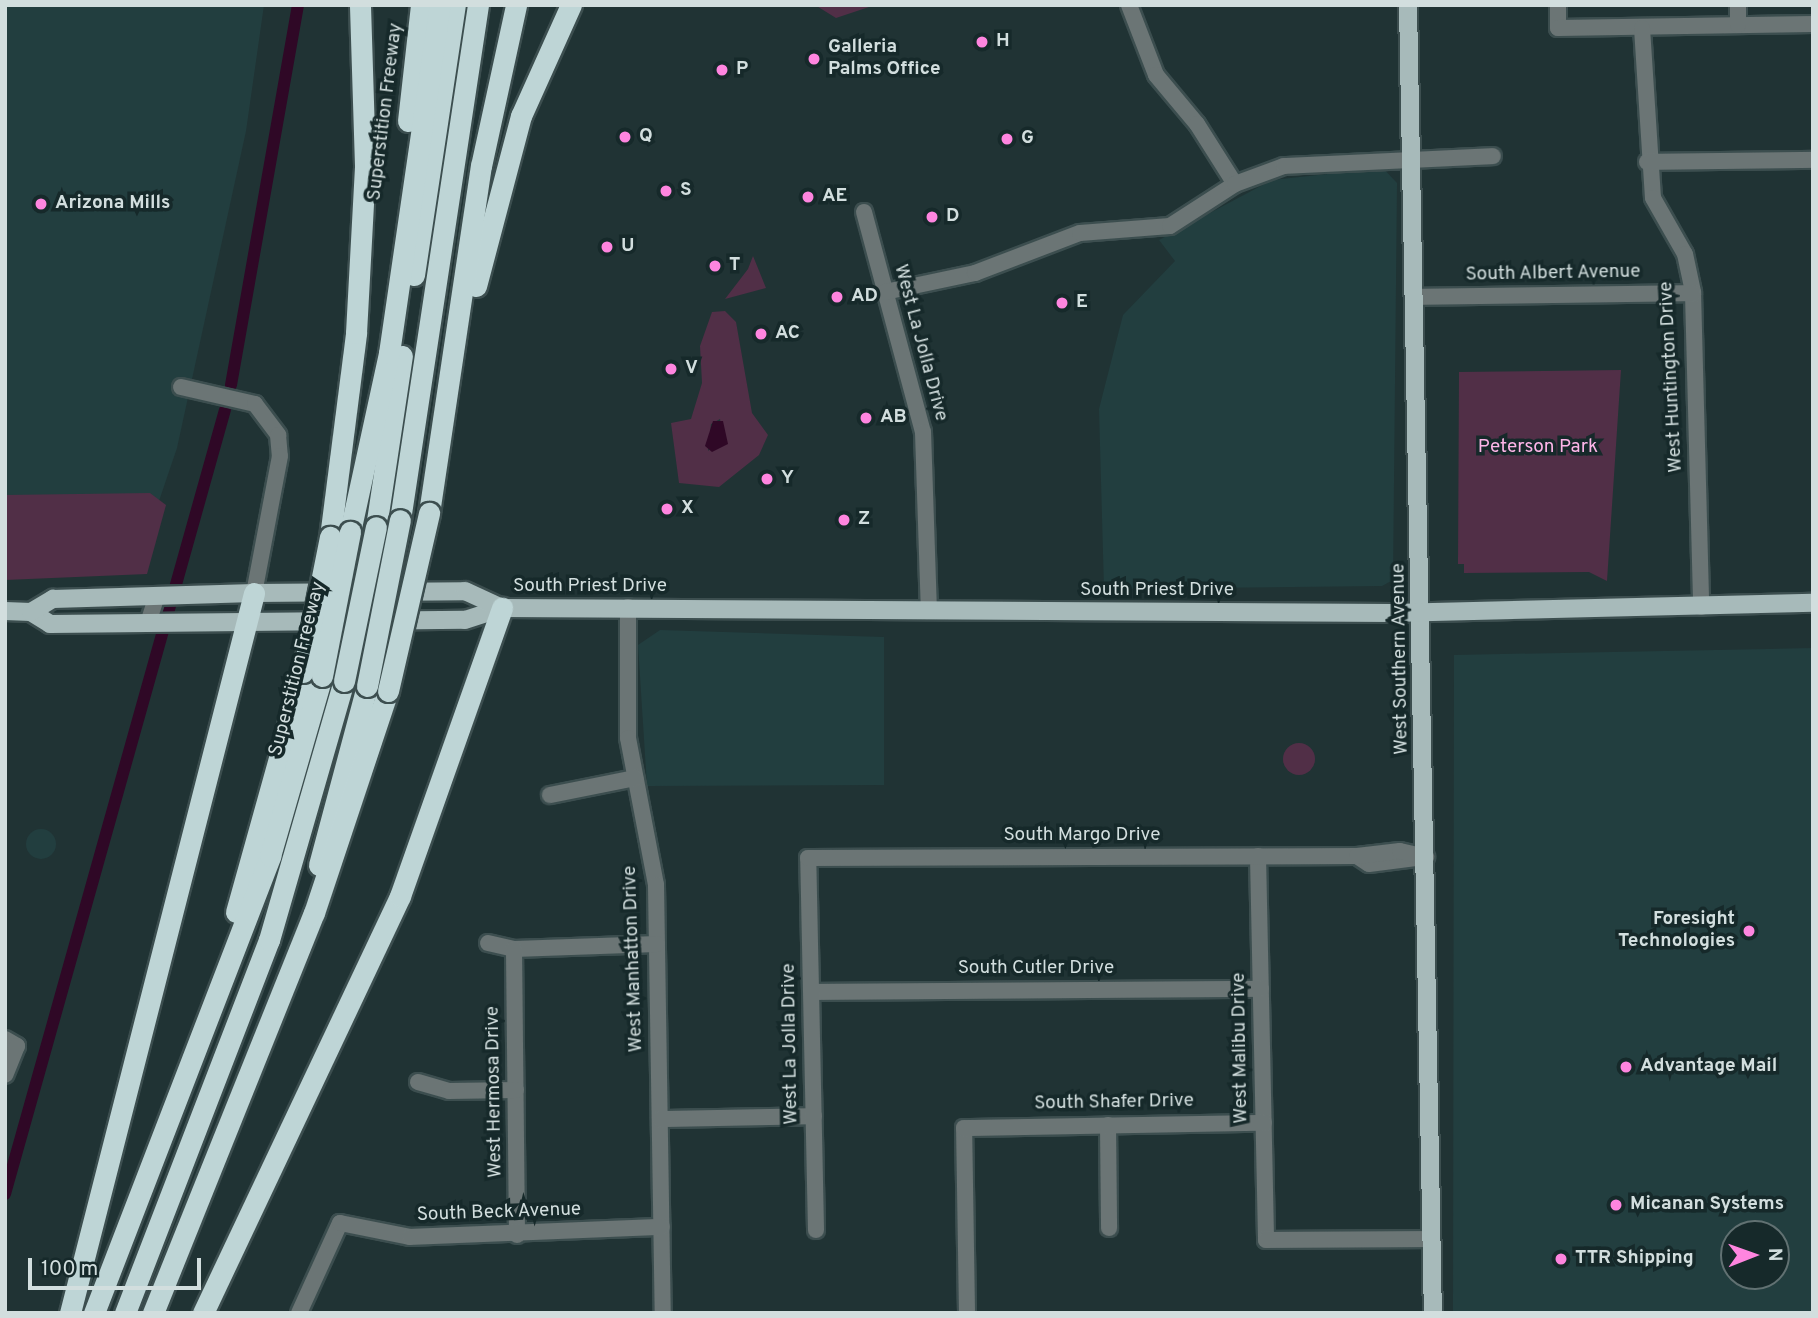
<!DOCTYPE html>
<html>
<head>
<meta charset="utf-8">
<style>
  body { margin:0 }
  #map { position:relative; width:1818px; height:1318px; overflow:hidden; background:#203334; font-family:Overpass,sans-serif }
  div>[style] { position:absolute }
  .built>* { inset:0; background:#223e3f }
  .round { border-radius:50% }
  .green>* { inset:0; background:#512f47 }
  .water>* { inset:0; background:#2f0826 }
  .canal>* { height:12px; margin:-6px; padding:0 6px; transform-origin:6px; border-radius:6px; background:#2f0826 }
  .roads { filter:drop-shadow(2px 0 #3c4e4f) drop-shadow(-2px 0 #3c4e4f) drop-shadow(0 2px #3c4e4f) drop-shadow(0 -2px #3c4e4f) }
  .minor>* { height:16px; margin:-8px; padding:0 8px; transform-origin:8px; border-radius:8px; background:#6b7575 }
  .major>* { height:18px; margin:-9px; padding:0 9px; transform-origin:9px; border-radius:9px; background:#a7baba }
  .highway>* { height:21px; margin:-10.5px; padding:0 10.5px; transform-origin:10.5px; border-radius:10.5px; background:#bed5d6 }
  .bridges { filter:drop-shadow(2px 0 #3c4e4f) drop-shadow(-2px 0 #3c4e4f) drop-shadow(0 2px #3c4e4f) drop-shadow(0 -2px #3c4e4f) }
  .highway-bridge>* { height:21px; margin:-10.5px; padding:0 10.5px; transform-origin:10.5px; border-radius:10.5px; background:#bed5d6 }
  .dots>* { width:19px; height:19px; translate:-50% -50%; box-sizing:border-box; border:4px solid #16292a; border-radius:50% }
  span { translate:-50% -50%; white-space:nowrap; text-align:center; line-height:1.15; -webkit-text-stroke:7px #16292a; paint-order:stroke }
  .poi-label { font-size:19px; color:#d2dede; font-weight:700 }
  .left { translate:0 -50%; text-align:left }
  .right { translate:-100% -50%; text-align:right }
  .street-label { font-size:19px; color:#d2dede }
  .park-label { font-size:19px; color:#fdb5e8 }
  .frame { position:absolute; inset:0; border:7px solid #d2dede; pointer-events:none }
  .north { position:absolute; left:1720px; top:1220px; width:70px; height:70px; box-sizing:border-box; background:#16292a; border:2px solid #617172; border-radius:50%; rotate:89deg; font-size:19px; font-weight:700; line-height:28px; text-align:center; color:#d2dede }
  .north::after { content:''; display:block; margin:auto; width:24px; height:32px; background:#fe85df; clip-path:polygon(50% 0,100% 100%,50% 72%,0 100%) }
  .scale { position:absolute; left:28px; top:1258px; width:173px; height:32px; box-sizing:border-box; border:4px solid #d2dede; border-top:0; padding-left:9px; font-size:21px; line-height:24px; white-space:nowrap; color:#d2dede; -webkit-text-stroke:5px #16292a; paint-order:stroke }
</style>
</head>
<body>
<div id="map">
  <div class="built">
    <i style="clip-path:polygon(5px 5px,264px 5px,246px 131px,177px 448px,159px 501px,5px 570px)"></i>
    <i style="clip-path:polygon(1383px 168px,1397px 183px,1393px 580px,1382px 586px,1104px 589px,1099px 409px,1123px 315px,1175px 261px,1159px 240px,1272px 180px)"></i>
    <i style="clip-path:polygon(660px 630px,884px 637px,884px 785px,647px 786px,638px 645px)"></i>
    <i style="clip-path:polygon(evenodd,1813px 648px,1813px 1313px,1453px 1313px,1454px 655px,1813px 648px,1776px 1234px,1776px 1276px,1734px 1276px,1734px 1234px,1776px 1234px)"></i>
    <i class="round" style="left:26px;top:829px;width:30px;height:30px"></i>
  </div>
  <div class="green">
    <i style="clip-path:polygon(815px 5px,875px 5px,836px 18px)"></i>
    <i style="clip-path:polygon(753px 256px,766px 288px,725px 299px,748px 269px)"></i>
    <i style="clip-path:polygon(evenodd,725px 311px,736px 322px,752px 413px,768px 435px,759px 455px,719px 487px,679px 483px,671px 423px,691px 419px,702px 383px,700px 346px,712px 312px,725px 311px,720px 419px,723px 436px,708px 451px,711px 424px,720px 419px)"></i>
    <i style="clip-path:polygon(1621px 370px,1607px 581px,1589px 572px,1464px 573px,1464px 564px,1458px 564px,1459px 372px)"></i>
    <i style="clip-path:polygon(150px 493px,166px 505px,147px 574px,5px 580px,5px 495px)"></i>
    <i class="round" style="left:1283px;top:743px;width:32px;height:32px"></i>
  </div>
  <div class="water">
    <i style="clip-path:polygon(713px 421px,723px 421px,728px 444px,712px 452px,705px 446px)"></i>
  </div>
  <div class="canal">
    <i style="left:231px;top:385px;width:386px;rotate:-80deg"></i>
    <i style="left:5px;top:1194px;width:814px;rotate:-74.33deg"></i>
  </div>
  <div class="roads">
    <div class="minor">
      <i style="left:1129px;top:5px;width:75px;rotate:68.9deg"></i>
      <i style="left:1156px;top:75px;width:64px;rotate:50.1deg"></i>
      <i style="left:1197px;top:124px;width:71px;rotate:57.7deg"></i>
      <i style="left:1558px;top:5px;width:23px;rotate:90deg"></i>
      <i style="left:1558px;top:28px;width:255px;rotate:-0.9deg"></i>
      <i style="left:1738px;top:5px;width:20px;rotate:90deg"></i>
      <i style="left:1642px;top:28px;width:170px;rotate:86.3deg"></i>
      <i style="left:1653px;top:198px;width:64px;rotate:60.3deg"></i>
      <i style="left:1685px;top:254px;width:40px;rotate:78deg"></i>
      <i style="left:1693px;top:293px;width:314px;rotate:88.5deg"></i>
      <i style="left:1647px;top:162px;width:166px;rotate:-0.7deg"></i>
      <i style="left:864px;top:212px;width:228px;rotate:75deg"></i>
      <i style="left:923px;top:432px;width:179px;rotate:88.1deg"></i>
      <i style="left:885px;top:292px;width:92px;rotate:-11.9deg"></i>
      <i style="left:975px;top:273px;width:112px;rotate:-20.9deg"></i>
      <i style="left:1080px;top:233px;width:90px;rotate:-4.4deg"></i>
      <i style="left:1170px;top:226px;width:77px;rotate:-32.9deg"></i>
      <i style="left:1235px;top:184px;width:52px;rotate:-20.2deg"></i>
      <i style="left:1284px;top:166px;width:209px;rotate:-2.7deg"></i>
      <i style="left:1414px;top:297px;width:279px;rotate:-0.8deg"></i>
      <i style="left:181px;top:387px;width:76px;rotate:12.9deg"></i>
      <i style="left:255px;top:404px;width:39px;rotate:53deg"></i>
      <i style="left:278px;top:435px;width:21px;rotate:85deg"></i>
      <i style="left:280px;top:456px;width:139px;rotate:100.7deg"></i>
      <i style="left:628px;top:607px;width:131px;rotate:90deg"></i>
      <i style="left:628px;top:738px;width:150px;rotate:79.2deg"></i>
      <i style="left:656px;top:885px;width:428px;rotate:89.1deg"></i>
      <i style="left:148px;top:623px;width:29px;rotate:-72deg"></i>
      <i style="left:550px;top:795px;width:87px;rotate:-11.3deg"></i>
      <i style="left:1258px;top:856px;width:384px;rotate:88.8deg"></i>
      <i style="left:1266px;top:1240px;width:165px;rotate:-0.3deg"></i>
      <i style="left:1357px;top:856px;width:14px;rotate:34deg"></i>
      <i style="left:1369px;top:864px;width:55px;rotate:-7.3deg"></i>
      <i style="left:488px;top:943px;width:27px;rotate:13deg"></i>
      <i style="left:514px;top:949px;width:143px;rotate:-2deg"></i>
      <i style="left:514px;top:949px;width:286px;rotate:89.4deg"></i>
      <i style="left:812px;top:992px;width:449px;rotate:-0.4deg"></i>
      <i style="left:5px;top:1039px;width:14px;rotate:30deg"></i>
      <i style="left:17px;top:1046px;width:31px;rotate:112deg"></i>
      <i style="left:418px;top:1082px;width:32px;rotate:16deg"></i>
      <i style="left:449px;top:1091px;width:67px;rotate:-0.9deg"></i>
      <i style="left:660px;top:1119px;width:154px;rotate:-1.1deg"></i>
      <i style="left:1108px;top:1125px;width:103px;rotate:89.4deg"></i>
      <i style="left:816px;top:1230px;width:372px;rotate:-91.2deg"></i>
      <i style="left:808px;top:858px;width:549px;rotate:-0.21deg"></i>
      <i style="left:1357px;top:856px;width:43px;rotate:-6.6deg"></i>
      <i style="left:1400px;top:851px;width:27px;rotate:13deg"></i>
      <i style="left:299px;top:1313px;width:99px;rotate:-65.5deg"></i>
      <i style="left:340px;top:1223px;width:71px;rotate:11.3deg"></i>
      <i style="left:410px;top:1237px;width:252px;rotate:-2.3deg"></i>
      <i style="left:967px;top:1313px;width:185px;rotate:-90.9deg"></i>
      <i style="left:964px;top:1128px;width:300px;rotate:-1deg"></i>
    </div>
    <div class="major">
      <i style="left:1408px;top:5px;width:1308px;rotate:88.91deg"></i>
      <i style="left:5px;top:611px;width:26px;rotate:2deg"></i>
      <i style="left:31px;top:612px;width:22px;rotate:32deg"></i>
      <i style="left:50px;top:624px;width:415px;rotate:-0.6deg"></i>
      <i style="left:465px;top:620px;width:39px;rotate:-18deg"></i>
      <i style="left:502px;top:608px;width:890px;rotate:0.32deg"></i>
      <i style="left:1392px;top:613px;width:421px;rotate:-1.4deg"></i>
      <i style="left:31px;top:612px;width:26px;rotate:-31deg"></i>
      <i style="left:53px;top:599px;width:201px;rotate:-1.7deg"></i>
      <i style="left:254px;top:593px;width:211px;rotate:-0.5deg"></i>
      <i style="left:465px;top:591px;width:41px;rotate:24.7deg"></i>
    </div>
    <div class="highway">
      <i style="left:408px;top:121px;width:117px;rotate:-83.6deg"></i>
      <i style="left:414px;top:275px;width:273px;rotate:-81.4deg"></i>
      <i style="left:476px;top:286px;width:176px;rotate:-75.2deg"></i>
      <i style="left:521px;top:116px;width:122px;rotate:-65.8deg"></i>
      <i style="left:429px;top:513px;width:351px;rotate:-81.5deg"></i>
      <i style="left:481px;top:166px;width:165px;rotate:-77.7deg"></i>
      <i style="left:400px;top:520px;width:521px;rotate:-81.39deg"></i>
      <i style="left:376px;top:527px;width:173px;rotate:-81.4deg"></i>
      <i style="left:350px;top:532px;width:183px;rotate:-77.7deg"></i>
      <i style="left:389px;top:353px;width:352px;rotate:-81.7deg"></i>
      <i style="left:330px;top:537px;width:206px;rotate:-82.7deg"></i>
      <i style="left:356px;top:333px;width:168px;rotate:-86.9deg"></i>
      <i style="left:365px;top:165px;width:160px;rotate:-91.8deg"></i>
      <i style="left:319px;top:865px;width:185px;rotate:-75deg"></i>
      <i style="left:236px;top:912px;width:249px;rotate:-74.4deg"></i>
      <i style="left:70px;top:1313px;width:743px;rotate:-75.66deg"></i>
      <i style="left:94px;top:1313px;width:490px;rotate:-68.9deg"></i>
      <i style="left:270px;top:856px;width:187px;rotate:-73.9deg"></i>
      <i style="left:125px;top:1313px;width:400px;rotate:-68.9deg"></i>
      <i style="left:269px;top:940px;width:270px;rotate:-73.9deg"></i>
      <i style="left:153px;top:1313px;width:431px;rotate:-68.1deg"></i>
      <i style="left:314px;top:913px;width:234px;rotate:-71.6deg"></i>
      <i style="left:203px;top:1313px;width:461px;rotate:-64.7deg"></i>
      <i style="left:400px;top:896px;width:306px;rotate:-70.5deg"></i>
    </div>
  </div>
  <div class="bridges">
    <div class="highway-bridge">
      <i style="left:303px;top:672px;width:138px;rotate:-78.7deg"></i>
      <i style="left:322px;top:676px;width:147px;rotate:-79deg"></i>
      <i style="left:344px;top:681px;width:157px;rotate:-78.3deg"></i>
      <i style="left:367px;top:686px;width:169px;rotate:-78.8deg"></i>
      <i style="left:388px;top:691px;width:183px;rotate:-77deg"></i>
    </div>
  </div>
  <div class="dots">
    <i style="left:982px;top:42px;background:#fe85df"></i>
    <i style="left:814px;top:59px;background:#fe85df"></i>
    <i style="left:722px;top:70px;background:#fe85df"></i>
    <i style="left:625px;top:137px;background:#fe85df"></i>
    <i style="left:1007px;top:139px;background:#fe85df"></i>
    <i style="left:666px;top:191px;background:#fe85df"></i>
    <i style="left:808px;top:197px;background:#fe85df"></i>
    <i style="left:41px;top:204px;background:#fe85df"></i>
    <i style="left:932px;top:217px;background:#fe85df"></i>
    <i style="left:607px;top:247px;background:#fe85df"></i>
    <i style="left:715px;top:266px;background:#fe85df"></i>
    <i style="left:837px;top:297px;background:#fe85df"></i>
    <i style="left:1062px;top:303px;background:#fe85df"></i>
    <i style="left:761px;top:334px;background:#fe85df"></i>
    <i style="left:671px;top:369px;background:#fe85df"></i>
    <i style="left:866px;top:418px;background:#fe85df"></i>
    <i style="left:767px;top:479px;background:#fe85df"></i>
    <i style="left:667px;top:509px;background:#fe85df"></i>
    <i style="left:844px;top:520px;background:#fe85df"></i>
    <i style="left:1749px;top:931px;background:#fe85df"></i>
    <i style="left:1626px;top:1067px;background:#fe85df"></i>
    <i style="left:1616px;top:1205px;background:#fe85df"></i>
    <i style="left:1561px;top:1259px;background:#fe85df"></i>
  </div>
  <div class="poi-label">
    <span class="left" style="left:996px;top:42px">H</span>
    <span class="left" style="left:828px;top:59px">Galleria<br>Palms Office</span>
    <span class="left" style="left:736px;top:70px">P</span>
    <span class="left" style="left:639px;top:137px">Q</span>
    <span class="left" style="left:1021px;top:139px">G</span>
    <span class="left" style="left:680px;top:191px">S</span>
    <span class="left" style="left:822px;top:197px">AE</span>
    <span class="left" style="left:55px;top:204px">Arizona Mills</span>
    <span class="left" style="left:946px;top:217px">D</span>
    <span class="left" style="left:621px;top:247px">U</span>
    <span class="left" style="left:729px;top:266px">T</span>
    <span class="left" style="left:851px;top:297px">AD</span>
    <span class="left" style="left:1076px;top:303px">E</span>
    <span class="left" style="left:775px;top:334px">AC</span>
    <span class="left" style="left:685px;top:369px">V</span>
    <span class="left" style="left:880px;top:418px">AB</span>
    <span class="left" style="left:781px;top:479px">Y</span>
    <span class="left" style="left:681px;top:509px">X</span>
    <span class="left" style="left:858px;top:520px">Z</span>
    <span class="right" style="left:1735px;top:931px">Foresight<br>Technologies</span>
    <span class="left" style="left:1640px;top:1067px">Advantage Mail</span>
    <span class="left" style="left:1630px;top:1205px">Micanan Systems</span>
    <span class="left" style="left:1575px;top:1259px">TTR Shipping</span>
  </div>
  <div class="street-label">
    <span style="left:386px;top:112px;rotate:-83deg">Superstition Freeway</span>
    <span style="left:1553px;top:274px;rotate:-1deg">South Albert Avenue</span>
    <span style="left:920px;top:343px;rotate:75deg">West La Jolla Drive</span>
    <span style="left:1672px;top:377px;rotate:-93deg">West Huntington Drive</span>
    <span style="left:590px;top:587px">South Priest Drive</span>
    <span style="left:1157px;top:591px">South Priest Drive</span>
    <span style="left:1401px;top:659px;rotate:-91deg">West Southern Avenue</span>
    <span style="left:298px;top:669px;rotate:-76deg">Superstition Freeway</span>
    <span style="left:1082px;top:836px">South Margo Drive</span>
    <span style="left:634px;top:959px;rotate:-92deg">West Manhatton Drive</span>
    <span style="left:1036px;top:969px">South Cutler Drive</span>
    <span style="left:791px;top:1044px;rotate:-91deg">West La Jolla Drive</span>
    <span style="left:1241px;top:1048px;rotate:-91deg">West Malibu Drive</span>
    <span style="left:495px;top:1092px;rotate:-91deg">West Hermosa Drive</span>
    <span style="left:1114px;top:1103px;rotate:-1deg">South Shafer Drive</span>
    <span style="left:499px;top:1213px;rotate:-2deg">South Beck Avenue</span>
  </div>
  <div class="park-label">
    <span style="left:1538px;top:448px">Peterson Park</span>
  </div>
  <div class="frame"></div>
  <div class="north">N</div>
  <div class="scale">100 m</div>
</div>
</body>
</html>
